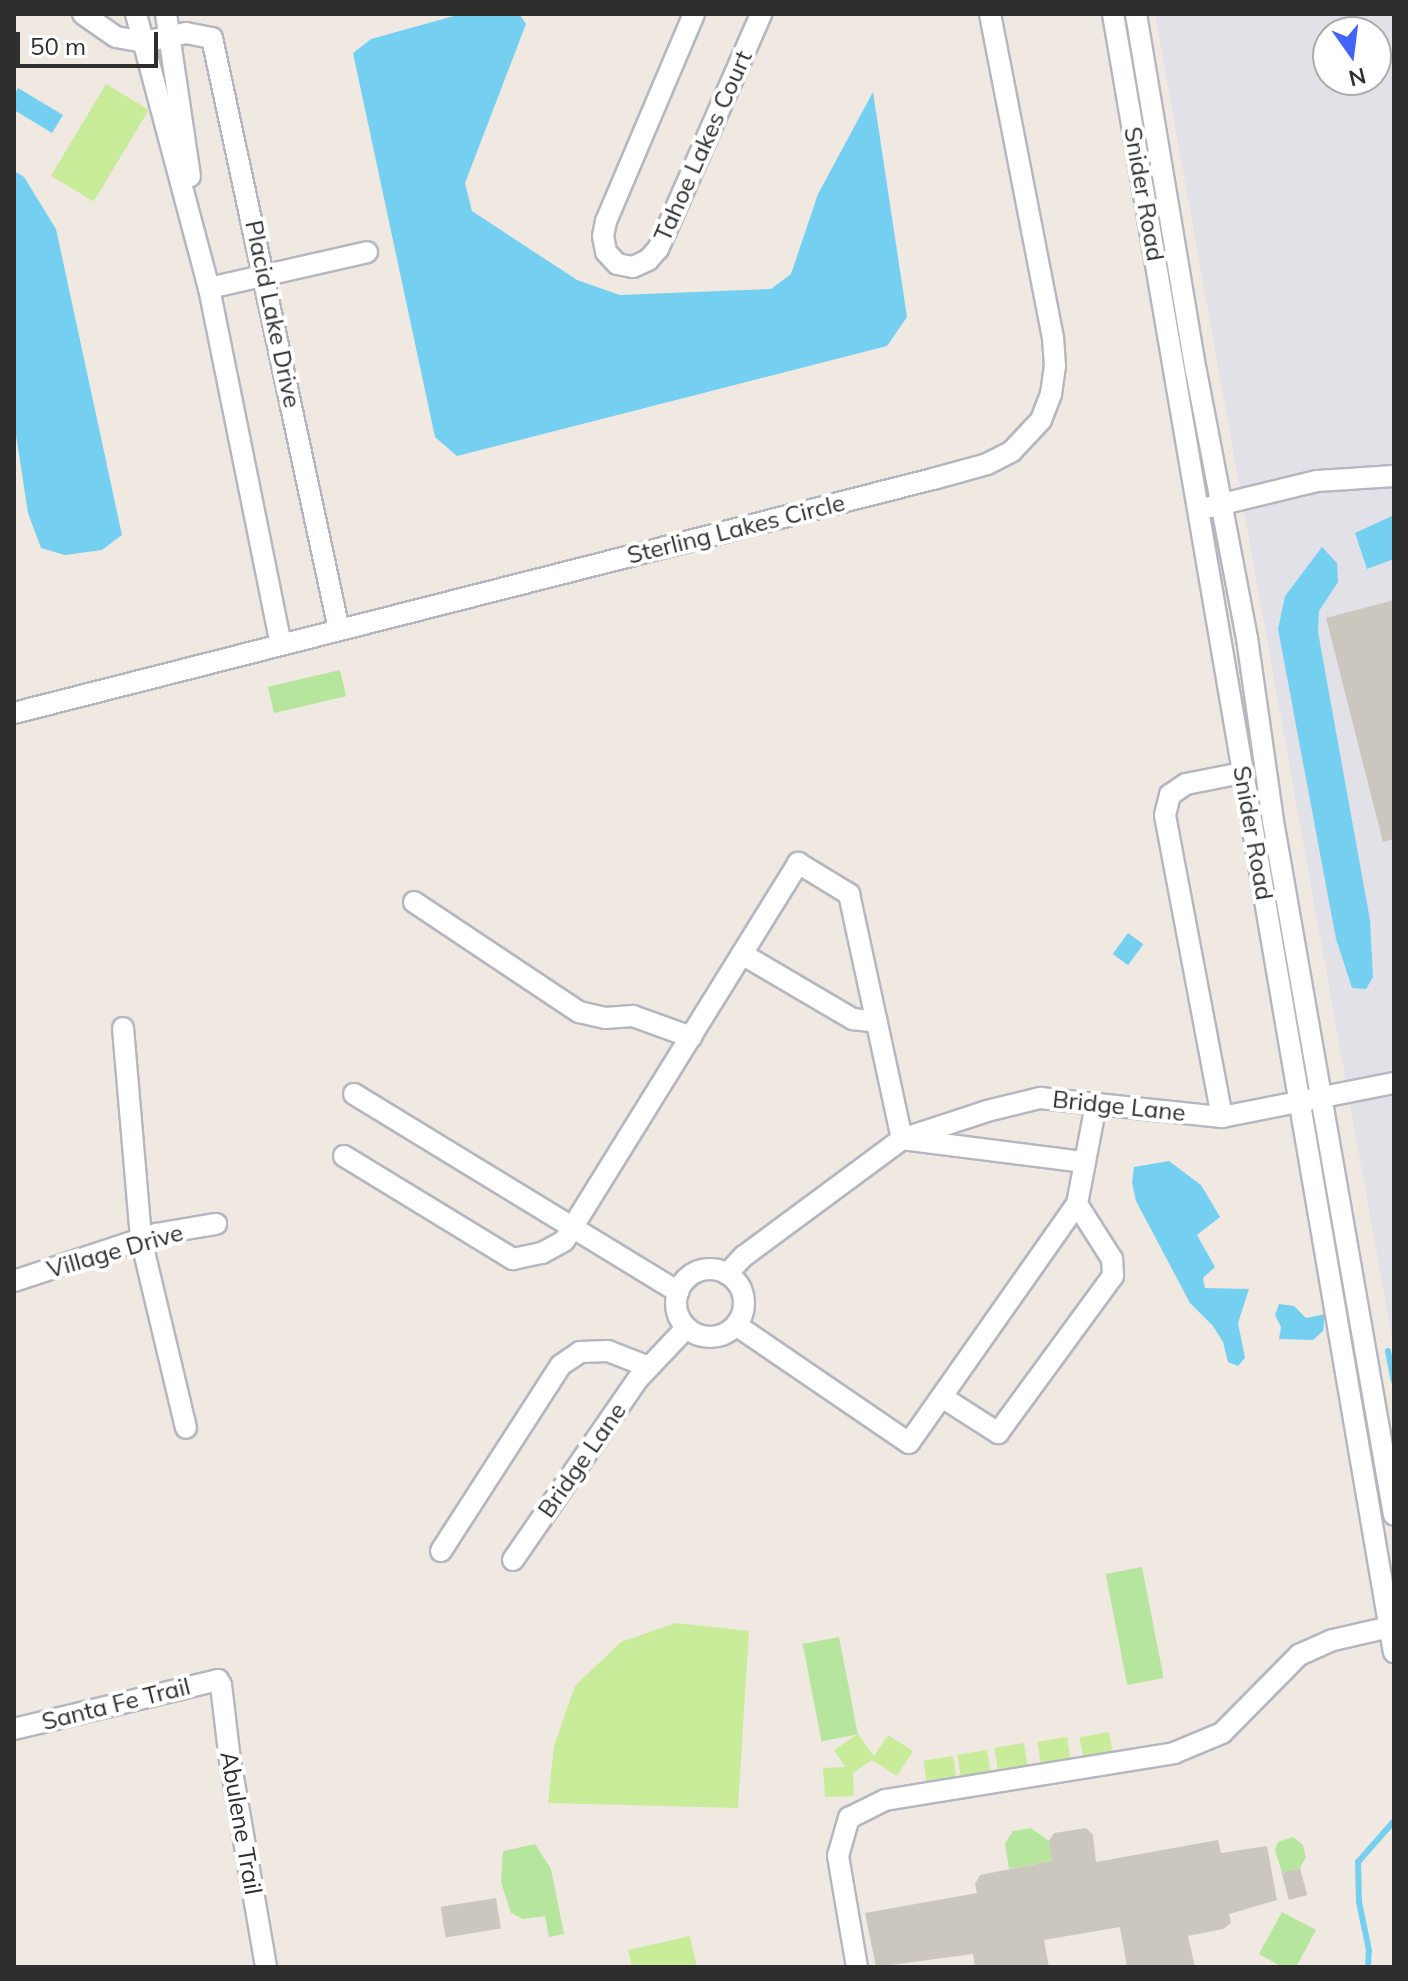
<!DOCTYPE html>
<html>
<head>
<meta charset="utf-8">
<style>
  body { margin:0 }
  #map { position:relative; width:1408px; height:1981px; overflow:hidden; background:#efe9e1; font-family:Mulish,sans-serif }
  div>[style] { position:absolute }
  .industrial>* { inset:0; background:#e3e1e8 }
  .green>* { inset:0; background:#b6e59e; transform-origin:0 0 }
  .pitch>* { inset:0; background:#c9ec9a; transform-origin:0 0 }
  .water>* { inset:0; background:#75cff0; transform-origin:0 0 }
  .stream>* { height:6px; margin:-3px; padding:0 3px; transform-origin:3px; border-radius:3px; background:#75cff0 }
  .building>* { inset:0; background:#cbc7bf; transform-origin:0 0 }
  .roads { filter:drop-shadow(2px 0 #b4b7c1) drop-shadow(-2px 0 #b4b7c1) drop-shadow(0 2px #b4b7c1) drop-shadow(0 -2px #b4b7c1) }
  .minor>* { height:20px; margin:-10px; padding:0 10px; transform-origin:10px; border-radius:10px; background:#fff }
  .minor>.ring { margin:-10px; padding:0; box-sizing:content-box; background:none; border:20px solid #fff; border-radius:50% }
  span { translate:-50% -50%; white-space:nowrap; text-align:center; line-height:1.15; -webkit-text-stroke:8px #fff; paint-order:stroke }
  .street-label { font-size:24px; color:#2e2e2e }
  .frame { position:absolute; inset:0; border:16px solid #2e2e2e; pointer-events:none }
  .north { position:absolute; left:1312px; top:16px; width:80px; height:80px; box-sizing:border-box; background:#fff; border:2px solid #ababab; border-radius:50%; rotate:166deg; font-size:22px; font-weight:700; line-height:32px; text-align:center; color:#2e2e2e }
  .north::after { content:''; display:block; margin:auto; width:28px; height:36px; background:#4264fb; clip-path:polygon(50% 0,100% 100%,50% 72%,0 100%) }
  .scale { position:absolute; left:16px; top:32px; width:142px; height:36px; box-sizing:border-box; border:4px solid #2e2e2e; border-top:0; padding-left:10px; font-size:24px; line-height:28px; white-space:nowrap; color:#2e2e2e; -webkit-text-stroke:6px #fff; paint-order:stroke }
</style>
</head>
<body>
<div id="map">
  <div class="industrial">
    <i style="clip-path:polygon(evenodd,1155px 14px,1394px 14px,1394px 1350px,1155px 14px,1328px 32px,1376px 32px,1376px 80px,1328px 80px,1328px 32px)"></i>
  </div>
  <div class="green">
    <i style="left:340px;top:670px;width:27px;height:74px;rotate:77deg"></i>
    <i style="left:1142px;top:1567px;width:113px;height:37px;rotate:79deg"></i>
    <i style="left:839px;top:1637px;width:99px;height:37px;rotate:79deg"></i>
    <i style="clip-path:polygon(1031px 1828px,1049px 1841px,1052px 1861px,1009px 1869px,1005px 1843px,1013px 1831px)"></i>
    <i style="clip-path:polygon(1293px 1837px,1303px 1845px,1306px 1857px,1300px 1868px,1282px 1873px,1275px 1850px,1278px 1842px)"></i>
    <i style="clip-path:polygon(535px 1844px,551px 1869px,564px 1934px,549px 1937px,545px 1916px,523px 1919px,511px 1913px,501px 1882px,503px 1851px)"></i>
    <i style="clip-path:polygon(1282px 1912px,1316px 1930px,1296px 1967px,1282px 1967px,1259px 1954px)"></i>
  </div>
  <div class="pitch">
    <i style="left:106px;top:84px;width:50px;height:107px;rotate:31deg"></i>
    <i style="clip-path:polygon(676px 1623px,749px 1631px,738px 1808px,548px 1803px,554px 1746px,575px 1686px,621px 1642px)"></i>
    <i style="left:1109px;top:1732px;width:29px;height:30px;rotate:80deg"></i>
    <i style="clip-path:polygon(858px 1734px,874px 1756px,888px 1735px,913px 1751px,897px 1776px,872px 1760px,853px 1773px,854px 1796px,825px 1797px,823px 1768px,845px 1767px,834px 1750px)"></i>
    <i style="left:1067px;top:1737px;width:30px;height:30px;rotate:81deg"></i>
    <i style="left:1024px;top:1743px;width:30px;height:30px;rotate:81deg"></i>
    <i style="left:987px;top:1750px;width:30px;height:30px;rotate:81deg"></i>
    <i style="left:953px;top:1756px;width:30px;height:30px;rotate:81deg"></i>
    <i style="clip-path:polygon(690px 1936px,697px 1967px,632px 1967px,628px 1950px)"></i>
  </div>
  <div class="water">
    <i style="clip-path:polygon(461px 14px,519px 14px,526px 24px,465px 183px,472px 211px,577px 280px,620px 295px,771px 289px,791px 274px,818px 194px,873px 92px,907px 317px,887px 346px,457px 456px,435px 437px,353px 53px,371px 39px)"></i>
    <i style="clip-path:polygon(18px 88px,63px 115px,52px 133px,14px 110px,14px 95px)"></i>
    <i style="clip-path:polygon(14px 171px,24px 177px,56px 229px,122px 535px,102px 550px,65px 555px,41px 548px,28px 513px,14px 422px)"></i>
    <i style="clip-path:polygon(1394px 515px,1394px 559px,1367px 569px,1355px 533px)"></i>
    <i style="clip-path:polygon(1322px 547px,1337px 563px,1338px 582px,1319px 611px,1318px 632px,1370px 920px,1373px 977px,1366px 989px,1352px 988px,1336px 939px,1278px 629px,1285px 596px)"></i>
    <i style="left:1128px;top:933px;width:19px;height:26px;rotate:36deg"></i>
    <i style="clip-path:polygon(1169px 1161px,1201px 1185px,1220px 1217px,1197px 1235px,1215px 1267px,1203px 1278px,1205px 1288px,1249px 1289px,1238px 1323px,1245px 1358px,1238px 1366px,1228px 1362px,1223px 1342px,1213px 1326px,1190px 1303px,1136px 1201px,1132px 1183px,1134px 1167px)"></i>
    <i style="clip-path:polygon(1279px 1304px,1294px 1306px,1306px 1318px,1325px 1314px,1323px 1331px,1313px 1340px,1279px 1339px,1281px 1327px,1275px 1315px)"></i>
  </div>
  <div class="stream">
    <i style="left:1388px;top:1351px;width:31px;rotate:79deg"></i>
    <i style="left:1368px;top:1967px;width:17px;rotate:-87deg"></i>
    <i style="left:1369px;top:1950px;width:49px;rotate:-101.8deg"></i>
    <i style="left:1359px;top:1902px;width:40px;rotate:-91.4deg"></i>
    <i style="left:1358px;top:1862px;width:55px;rotate:-48.7deg"></i>
  </div>
  <div class="building">
    <i style="clip-path:polygon(1394px 600px,1394px 839px,1383px 842px,1326px 618px)"></i>
    <i style="clip-path:polygon(1086px 1828px,1093px 1835px,1096px 1862px,1218px 1840px,1221px 1853px,1267px 1846px,1277px 1900px,1229px 1914px,1231px 1923px,1223px 1929px,1188px 1936px,1195px 1967px,1127px 1967px,1120px 1927px,1044px 1940px,1049px 1967px,975px 1967px,973px 1954px,876px 1967px,865px 1913px,977px 1893px,975px 1884px,980px 1875px,1052px 1861px,1049px 1841px,1054px 1833px)"></i>
    <i style="left:1300px;top:1868px;width:28px;height:19px;rotate:75deg"></i>
    <i style="left:496px;top:1898px;width:31px;height:56px;rotate:81deg"></i>
  </div>
  <div class="roads">
    <div class="minor">
      <i style="left:83px;top:14px;width:40px;rotate:34.9deg"></i>
      <i style="left:116px;top:37px;width:27px;rotate:10deg"></i>
      <i style="left:143px;top:42px;width:44px;rotate:-11.8deg"></i>
      <i style="left:186px;top:33px;width:26px;rotate:11deg"></i>
      <i style="left:212px;top:38px;width:605px;rotate:77.89deg"></i>
      <i style="left:136px;top:14px;width:284px;rotate:75.1deg"></i>
      <i style="left:209px;top:288px;width:364px;rotate:78.6deg"></i>
      <i style="left:166px;top:14px;width:164px;rotate:81.6deg"></i>
      <i style="left:694px;top:14px;width:225px;rotate:113deg"></i>
      <i style="left:606px;top:221px;width:15px;rotate:101deg"></i>
      <i style="left:603px;top:236px;width:16px;rotate:79deg"></i>
      <i style="left:606px;top:252px;width:16px;rotate:47deg"></i>
      <i style="left:617px;top:264px;width:16px;rotate:11deg"></i>
      <i style="left:633px;top:267px;width:17px;rotate:-25deg"></i>
      <i style="left:648px;top:260px;width:15px;rotate:-48deg"></i>
      <i style="left:658px;top:249px;width:257px;rotate:-66.3deg"></i>
      <i style="left:1113px;top:14px;width:1662px;rotate:80.27deg"></i>
      <i style="left:1136px;top:14px;width:362px;rotate:80.5deg"></i>
      <i style="left:1196px;top:371px;width:272px;rotate:79.2deg"></i>
      <i style="left:1247px;top:638px;width:185px;rotate:81.9deg"></i>
      <i style="left:1273px;top:821px;width:704px;rotate:80.11deg"></i>
      <i style="left:209px;top:288px;width:162px;rotate:-12.8deg"></i>
      <i style="left:1210px;top:507px;width:110px;rotate:-13.7deg"></i>
      <i style="left:1317px;top:481px;width:77px;rotate:-3.7deg"></i>
      <i style="left:14px;top:713px;width:948px;rotate:-14.29deg"></i>
      <i style="left:933px;top:479px;width:56px;rotate:-15.5deg"></i>
      <i style="left:987px;top:464px;width:28px;rotate:-27deg"></i>
      <i style="left:1012px;top:451px;width:42px;rotate:-46.9deg"></i>
      <i style="left:1041px;top:420px;width:28px;rotate:-69deg"></i>
      <i style="left:1051px;top:394px;width:28px;rotate:-82deg"></i>
      <i style="left:1055px;top:366px;width:28px;rotate:-94deg"></i>
      <i style="left:1053px;top:338px;width:330px;rotate:-101deg"></i>
      <i style="left:414px;top:902px;width:198px;rotate:33.7deg"></i>
      <i style="left:579px;top:1012px;width:27px;rotate:13deg"></i>
      <i style="left:605px;top:1018px;width:28px;rotate:-4deg"></i>
      <i style="left:633px;top:1016px;width:62px;rotate:19.9deg"></i>
      <i style="left:742px;top:954px;width:129px;rotate:30.4deg"></i>
      <i style="left:853px;top:1019px;width:24px;rotate:7deg"></i>
      <i style="left:123px;top:1028px;width:212px;rotate:85.1deg"></i>
      <i style="left:141px;top:1239px;width:194px;rotate:76.6deg"></i>
      <i style="left:354px;top:1094px;width:380px;rotate:31.4deg"></i>
      <i style="left:1222px;top:1117px;width:307px;rotate:-100.7deg"></i>
      <i style="left:1165px;top:815px;width:21px;rotate:-76deg"></i>
      <i style="left:1170px;top:795px;width:19px;rotate:-35deg"></i>
      <i style="left:1186px;top:784px;width:57px;rotate:-11.1deg"></i>
      <i style="left:344px;top:1156px;width:198px;rotate:31.4deg"></i>
      <i style="left:513px;top:1259px;width:30px;rotate:-12deg"></i>
      <i style="left:542px;top:1253px;width:25px;rotate:-29deg"></i>
      <i style="left:564px;top:1241px;width:445px;rotate:-58.2deg"></i>
      <i style="left:798px;top:863px;width:60px;rotate:31.3deg"></i>
      <i style="left:849px;top:894px;width:251px;rotate:77.8deg"></i>
      <i style="left:902px;top:1139px;width:184px;rotate:7.2deg"></i>
      <i class="ring" style="left:676px;top:1269px;width:48px;height:48px"></i>
      <i style="left:727px;top:1274px;width:25px;rotate:-47deg"></i>
      <i style="left:744px;top:1256px;width:197px;rotate:-36.5deg"></i>
      <i style="left:902px;top:1139px;width:89px;rotate:-18.2deg"></i>
      <i style="left:987px;top:1111px;width:55px;rotate:-13.8deg"></i>
      <i style="left:1040px;top:1098px;width:183px;rotate:6deg"></i>
      <i style="left:1222px;top:1117px;width:175px;rotate:-11.2deg"></i>
      <i style="left:14px;top:1281px;width:150px;rotate:-18.3deg"></i>
      <i style="left:156px;top:1234px;width:61px;rotate:-9.5deg"></i>
      <i style="left:736px;top:1325px;width:209px;rotate:34.3deg"></i>
      <i style="left:909px;top:1443px;width:292px;rotate:-54.9deg"></i>
      <i style="left:1077px;top:1204px;width:102px;rotate:-79.2deg"></i>
      <i style="left:942px;top:1397px;width:67px;rotate:32.7deg"></i>
      <i style="left:998px;top:1433px;width:195px;rotate:-53.8deg"></i>
      <i style="left:1113px;top:1276px;width:17px;rotate:-93deg"></i>
      <i style="left:1112px;top:1259px;width:65px;rotate:-122.5deg"></i>
      <i style="left:441px;top:1551px;width:221px;rotate:-57.2deg"></i>
      <i style="left:561px;top:1365px;width:23px;rotate:-34deg"></i>
      <i style="left:580px;top:1352px;width:28px;rotate:-2deg"></i>
      <i style="left:608px;top:1351px;width:44px;rotate:21.3deg"></i>
      <i style="left:513px;top:1560px;width:220px;rotate:-55.4deg"></i>
      <i style="left:638px;top:1379px;width:70px;rotate:-46.7deg"></i>
      <i style="left:14px;top:1729px;width:210px;rotate:-13.5deg"></i>
      <i style="left:218px;top:1680px;width:6px;rotate:59deg"></i>
      <i style="left:221px;top:1685px;width:76px;rotate:83.2deg"></i>
      <i style="left:230px;top:1760px;width:210px;rotate:80.1deg"></i>
      <i style="left:857px;top:1967px;width:113px;rotate:-99.7deg"></i>
      <i style="left:838px;top:1856px;width:40px;rotate:-74deg"></i>
      <i style="left:849px;top:1818px;width:40px;rotate:-26.6deg"></i>
      <i style="left:885px;top:1800px;width:293px;rotate:-9.2deg"></i>
      <i style="left:1174px;top:1753px;width:52px;rotate:-22.6deg"></i>
      <i style="left:1222px;top:1733px;width:110px;rotate:-45.4deg"></i>
      <i style="left:1299px;top:1655px;width:37px;rotate:-24deg"></i>
      <i style="left:1333px;top:1640px;width:63px;rotate:-12.9deg"></i>
    </div>
  </div>
  <div class="street-label">
    <span style="left:703px;top:146px;rotate:-66deg">Tahoe Lakes Court</span>
    <span style="left:1144px;top:194px;rotate:80deg">Snider Road</span>
    <span style="left:273px;top:314px;rotate:78deg">Placid Lake Drive</span>
    <span style="left:736px;top:529px;rotate:-14deg">Sterling Lakes Circle</span>
    <span style="left:1253px;top:833px;rotate:80deg">Snider Road</span>
    <span style="left:1119px;top:1106px;rotate:6deg">Bridge Lane</span>
    <span style="left:115px;top:1251px;rotate:-16deg">Village Drive</span>
    <span style="left:582px;top:1460px;rotate:-55deg">Bridge Lane</span>
    <span style="left:116px;top:1704px;rotate:-14deg">Santa Fe Trail</span>
    <span style="left:241px;top:1823px;rotate:80deg">Abulene Trail</span>
  </div>
  <div class="frame"></div>
  <div class="north">N</div>
  <div class="scale">50 m</div>
</div>
</body>
</html>
